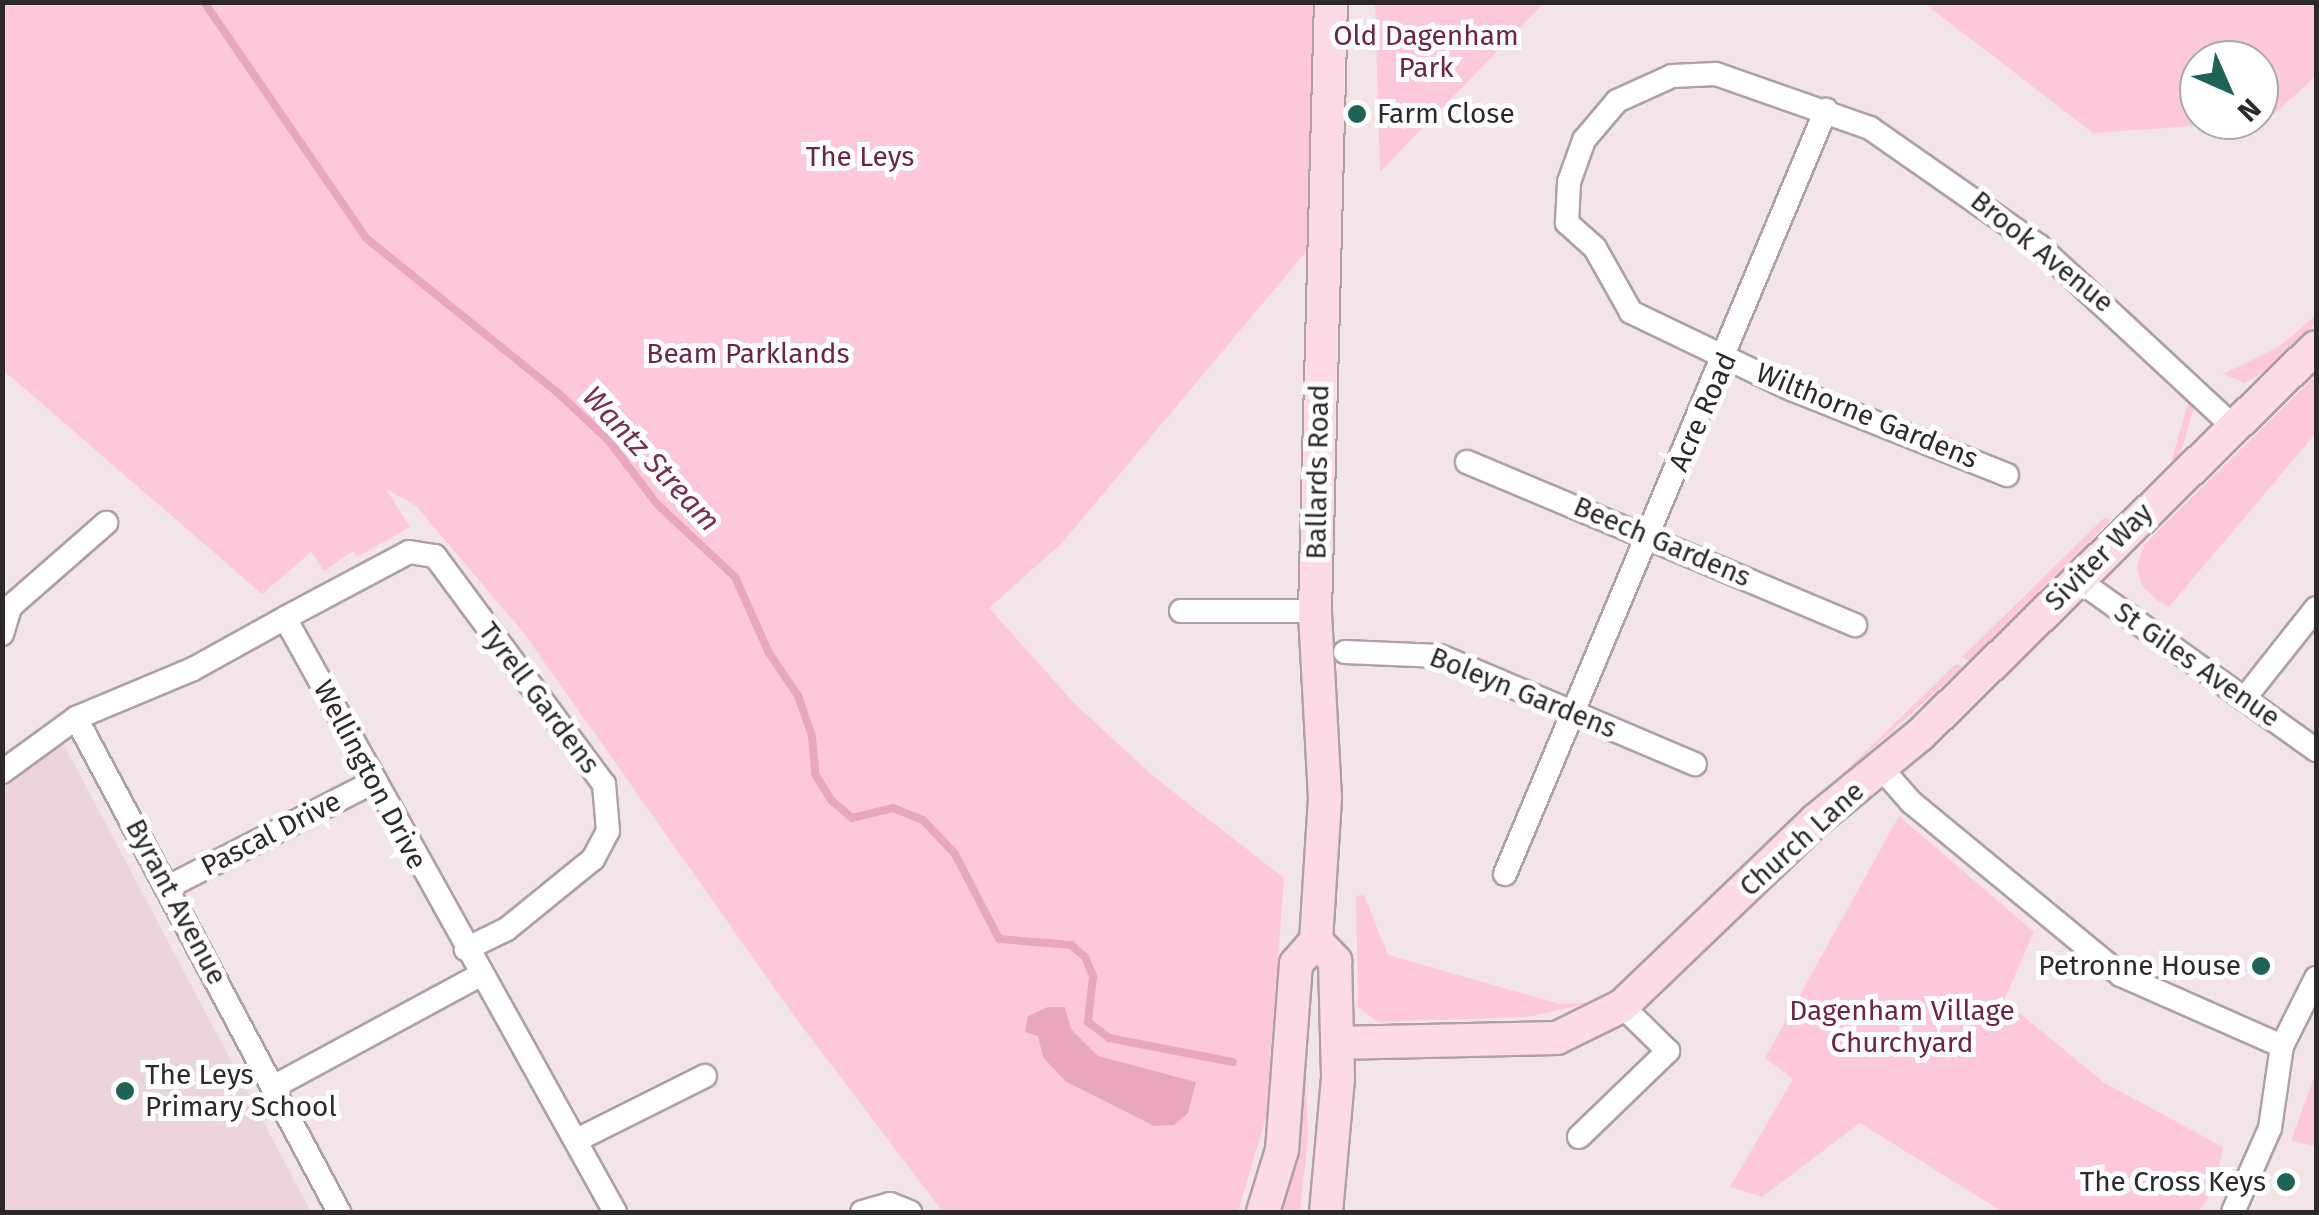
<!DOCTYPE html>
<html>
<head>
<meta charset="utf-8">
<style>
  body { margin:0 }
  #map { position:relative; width:2319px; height:1215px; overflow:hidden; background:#f3e4e8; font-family:"Fira Sans",sans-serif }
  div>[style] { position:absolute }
  .built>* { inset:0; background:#ebd4db }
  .green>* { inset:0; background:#fdc9da; transform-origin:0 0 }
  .water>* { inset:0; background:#e8a7bd }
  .stream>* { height:8px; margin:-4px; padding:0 4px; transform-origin:4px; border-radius:4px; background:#e8a7bd }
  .roads { filter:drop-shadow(2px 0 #aea0a4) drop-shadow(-2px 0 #aea0a4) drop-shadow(0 2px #aea0a4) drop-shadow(0 -2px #aea0a4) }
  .street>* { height:22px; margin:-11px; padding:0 11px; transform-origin:11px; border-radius:11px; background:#fff }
  .secondary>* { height:32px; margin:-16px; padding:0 16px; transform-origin:16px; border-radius:16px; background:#fcdae7 }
  .dots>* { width:28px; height:28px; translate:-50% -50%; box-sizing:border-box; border:5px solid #fff; border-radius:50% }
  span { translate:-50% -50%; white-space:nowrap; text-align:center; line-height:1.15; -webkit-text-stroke:10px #fff; paint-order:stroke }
  .park-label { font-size:28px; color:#702445 }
  .poi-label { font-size:28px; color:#2d2829 }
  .left { translate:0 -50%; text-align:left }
  .right { translate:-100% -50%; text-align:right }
  .street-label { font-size:28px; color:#2d2829 }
  .water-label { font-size:30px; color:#7b2e4f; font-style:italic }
  .frame { position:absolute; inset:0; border:5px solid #2d2829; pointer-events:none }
  .north { position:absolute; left:2179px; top:40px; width:100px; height:100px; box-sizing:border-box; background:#fff; border:2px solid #aba9a9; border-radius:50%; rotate:135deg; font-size:28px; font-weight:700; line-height:40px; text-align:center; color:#2d2829 }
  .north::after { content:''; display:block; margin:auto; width:35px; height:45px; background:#1e6356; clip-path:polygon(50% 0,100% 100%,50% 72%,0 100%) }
</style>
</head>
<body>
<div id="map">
  <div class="built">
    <i style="clip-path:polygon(61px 739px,311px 1212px,3px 1212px,3px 787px)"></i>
  </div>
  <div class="green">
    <i style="clip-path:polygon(3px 3px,1320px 3px,1320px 235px,1062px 543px,989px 608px,1075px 704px,1153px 776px,1284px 878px,1266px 1117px,1238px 1212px,943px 1212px,794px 1016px,523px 632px,416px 506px,386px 489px,410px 527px,357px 557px,353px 551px,324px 571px,311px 552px,262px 594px,3px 370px)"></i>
    <i style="clip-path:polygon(1375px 3px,1544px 3px,1380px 172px)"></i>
    <i style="clip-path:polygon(evenodd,1924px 3px,2316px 3px,2316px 76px,2266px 121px,2093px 133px,1924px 3px,2199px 60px,2259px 60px,2259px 120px,2199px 120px,2199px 60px)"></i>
    <i style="clip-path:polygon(2316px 315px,2316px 323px,2268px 369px,2245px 383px,2223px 374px,2279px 347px)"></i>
    <i style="clip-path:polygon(2316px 375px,2316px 433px,2169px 607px,2158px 601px,2142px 586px,2137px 567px,2144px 545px)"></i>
    <i style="left:2190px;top:396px;width:7px;height:66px;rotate:16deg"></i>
    <i style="clip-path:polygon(2105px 517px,2111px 520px,1970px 661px,1962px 657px)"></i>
    <i style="clip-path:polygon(1956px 664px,1963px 667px,1827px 789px)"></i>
    <i style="clip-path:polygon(1899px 816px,2034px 932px,2004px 1000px,2103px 1082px,2223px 1147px,2214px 1190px,2198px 1212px,2003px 1212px,1860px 1123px,1762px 1197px,1730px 1187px,1793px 1079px,1765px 1058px)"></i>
    <i style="clip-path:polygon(1364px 895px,1388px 955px,1559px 1004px,1594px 1002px,1528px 1017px,1378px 1022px,1358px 1007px,1356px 896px)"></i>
    <i style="clip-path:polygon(1305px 1055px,1308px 1138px,1300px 1212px,1264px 1212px)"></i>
    <i style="clip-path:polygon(2316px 1072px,2316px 1146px,2291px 1141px)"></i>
  </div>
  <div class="water">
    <i style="clip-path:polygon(1048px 1007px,1065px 1007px,1071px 1029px,1098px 1056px,1196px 1082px,1188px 1113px,1174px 1125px,1154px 1126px,1065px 1081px,1043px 1057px,1038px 1036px,1025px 1032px,1028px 1016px)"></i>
  </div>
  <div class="stream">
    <i style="left:204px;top:2px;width:286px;rotate:55.5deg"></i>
    <i style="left:366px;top:238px;width:245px;rotate:38.9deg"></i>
    <i style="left:557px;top:392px;width:71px;rotate:43.3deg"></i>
    <i style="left:609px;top:441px;width:79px;rotate:52.7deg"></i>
    <i style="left:657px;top:504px;width:107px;rotate:43.1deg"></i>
    <i style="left:735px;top:577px;width:83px;rotate:65.9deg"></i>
    <i style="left:769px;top:653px;width:52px;rotate:56deg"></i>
    <i style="left:798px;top:696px;width:42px;rotate:70.7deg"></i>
    <i style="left:812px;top:736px;width:38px;rotate:85deg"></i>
    <i style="left:815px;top:774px;width:32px;rotate:58deg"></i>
    <i style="left:832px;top:801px;width:26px;rotate:40deg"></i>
    <i style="left:852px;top:818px;width:42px;rotate:-13.7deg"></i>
    <i style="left:893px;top:808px;width:32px;rotate:22deg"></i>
    <i style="left:923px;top:820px;width:47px;rotate:46.7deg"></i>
    <i style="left:955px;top:854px;width:96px;rotate:62.6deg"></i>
    <i style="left:999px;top:939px;width:72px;rotate:4.8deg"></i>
    <i style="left:1071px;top:945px;width:18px;rotate:41deg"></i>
    <i style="left:1085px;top:957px;width:21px;rotate:67deg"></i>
    <i style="left:1093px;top:976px;width:46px;rotate:96.2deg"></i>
    <i style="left:1088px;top:1022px;width:26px;rotate:37deg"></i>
    <i style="left:1109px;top:1038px;width:126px;rotate:11deg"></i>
  </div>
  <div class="roads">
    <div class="street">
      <i style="left:1467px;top:462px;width:421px;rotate:22.8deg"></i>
      <i style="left:2007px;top:475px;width:232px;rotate:-158.3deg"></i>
      <i style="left:1791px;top:389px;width:178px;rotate:-154.3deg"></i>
      <i style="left:1631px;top:312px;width:73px;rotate:-119.4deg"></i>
      <i style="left:1595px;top:248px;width:38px;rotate:-138deg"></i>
      <i style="left:1567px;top:223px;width:41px;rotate:-87.2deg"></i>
      <i style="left:1569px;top:182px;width:45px;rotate:-70.3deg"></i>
      <i style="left:1584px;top:140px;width:51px;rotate:-49.8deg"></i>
      <i style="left:1617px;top:101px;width:60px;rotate:-24.4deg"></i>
      <i style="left:1672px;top:76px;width:44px;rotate:-2.6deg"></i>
      <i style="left:1716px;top:74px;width:163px;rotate:19.3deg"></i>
      <i style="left:1870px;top:128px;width:206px;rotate:34.9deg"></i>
      <i style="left:2039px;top:246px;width:265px;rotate:42.9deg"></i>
      <i style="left:2077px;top:579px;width:294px;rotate:35.6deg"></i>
      <i style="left:1181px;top:611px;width:134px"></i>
      <i style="left:285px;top:618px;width:140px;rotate:-28deg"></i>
      <i style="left:409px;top:552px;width:26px;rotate:9deg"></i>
      <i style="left:435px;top:556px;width:284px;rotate:53.5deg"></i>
      <i style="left:604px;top:784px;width:47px;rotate:85.1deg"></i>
      <i style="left:608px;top:831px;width:32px;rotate:118deg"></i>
      <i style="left:593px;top:859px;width:111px;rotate:140.9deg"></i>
      <i style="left:507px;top:929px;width:46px;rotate:154deg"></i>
      <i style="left:2px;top:634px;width:28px;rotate:-73deg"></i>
      <i style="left:10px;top:607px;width:128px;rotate:-41.2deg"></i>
      <i style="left:1345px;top:652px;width:95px;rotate:2.4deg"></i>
      <i style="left:1440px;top:656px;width:277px;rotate:23deg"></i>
      <i style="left:2244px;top:699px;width:116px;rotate:-51.6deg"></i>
      <i style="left:76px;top:718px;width:560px;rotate:61.97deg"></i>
      <i style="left:1882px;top:769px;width:44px;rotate:48.7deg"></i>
      <i style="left:1911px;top:802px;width:272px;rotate:39.5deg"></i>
      <i style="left:2121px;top:975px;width:176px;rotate:23.8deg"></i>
      <i style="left:2px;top:772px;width:92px;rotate:-36.1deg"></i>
      <i style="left:76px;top:718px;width:127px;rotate:-22.7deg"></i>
      <i style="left:193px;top:669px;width:105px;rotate:-29deg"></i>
      <i style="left:285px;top:618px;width:680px;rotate:60.95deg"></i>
      <i style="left:1505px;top:874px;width:829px;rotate:-67.21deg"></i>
      <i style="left:168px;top:887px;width:233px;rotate:-27.1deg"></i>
      <i style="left:275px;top:1086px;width:233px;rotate:-28.4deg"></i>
      <i style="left:1579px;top:1137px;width:124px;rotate:-44deg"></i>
      <i style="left:1668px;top:1051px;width:64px;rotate:-135.6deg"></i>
      <i style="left:577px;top:1140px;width:143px;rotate:-26.6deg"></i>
      <i style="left:862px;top:1212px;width:29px;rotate:-16deg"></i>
      <i style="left:890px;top:1204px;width:22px;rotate:22deg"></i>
      <i style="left:2233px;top:1212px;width:92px;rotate:-66.2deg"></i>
      <i style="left:2270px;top:1128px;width:83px;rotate:-81.7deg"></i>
      <i style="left:2282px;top:1046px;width:76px;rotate:-63.4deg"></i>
    </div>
    <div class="secondary">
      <i style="left:1316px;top:941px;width:28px;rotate:46deg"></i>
      <i style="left:1335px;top:961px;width:117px;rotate:88.5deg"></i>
      <i style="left:1338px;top:1078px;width:135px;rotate:95.1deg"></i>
      <i style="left:1337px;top:1043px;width:220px;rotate:-1.3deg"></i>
      <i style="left:1557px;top:1038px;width:72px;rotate:-26.2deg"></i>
      <i style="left:1622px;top:1006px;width:269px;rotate:-43.8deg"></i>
      <i style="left:1816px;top:820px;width:134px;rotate:-39.3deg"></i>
      <i style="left:1920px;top:735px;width:554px;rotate:-44.42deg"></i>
      <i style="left:1263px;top:1212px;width:65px;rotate:-73deg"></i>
      <i style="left:1282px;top:1150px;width:187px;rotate:-85.7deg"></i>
      <i style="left:1296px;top:964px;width:30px;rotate:-49deg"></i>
      <i style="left:1316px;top:941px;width:143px;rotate:-86.4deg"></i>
      <i style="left:1325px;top:798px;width:187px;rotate:-93.1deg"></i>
      <i style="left:1315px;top:611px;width:609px;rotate:-88.5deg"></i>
    </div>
  </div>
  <div class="dots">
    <i style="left:1357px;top:114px;background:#1e6356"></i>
    <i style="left:2261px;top:966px;background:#1e6356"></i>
    <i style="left:125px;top:1091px;background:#1e6356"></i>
    <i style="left:2286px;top:1182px;background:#1e6356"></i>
  </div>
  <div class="park-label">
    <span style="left:1426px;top:52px">Old Dagenham<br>Park</span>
    <span style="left:860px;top:157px">The Leys</span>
    <span style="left:748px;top:354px">Beam Parklands</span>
    <span style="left:1902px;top:1027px">Dagenham Village<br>Churchyard</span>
  </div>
  <div class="poi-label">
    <span class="left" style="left:1377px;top:114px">Farm Close</span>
    <span class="right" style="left:2241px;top:966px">Petronne House</span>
    <span class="left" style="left:145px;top:1091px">The Leys<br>Primary School</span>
    <span class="right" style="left:2266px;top:1182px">The Cross Keys</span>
  </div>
  <div class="street-label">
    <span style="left:2042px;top:252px;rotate:39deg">Brook Avenue</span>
    <span style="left:1703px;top:412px;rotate:-66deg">Acre Road</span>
    <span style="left:1867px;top:416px;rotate:22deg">Wilthorne Gardens</span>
    <span style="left:1318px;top:472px;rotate:-89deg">Ballards Road</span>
    <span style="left:1662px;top:542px;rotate:23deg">Beech Gardens</span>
    <span style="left:2099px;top:557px;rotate:-45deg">Siviter Way</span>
    <span style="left:2197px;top:665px;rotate:35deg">St Giles Avenue</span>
    <span style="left:1523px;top:693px;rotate:22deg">Boleyn Gardens</span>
    <span style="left:539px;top:698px;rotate:53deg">Tyrell Gardens</span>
    <span style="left:370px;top:775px;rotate:62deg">Wellington Drive</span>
    <span style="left:271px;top:834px;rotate:-27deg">Pascal Drive</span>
    <span style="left:1802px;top:839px;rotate:-42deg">Church Lane</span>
    <span style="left:176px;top:902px;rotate:62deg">Byrant Avenue</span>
  </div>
  <div class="water-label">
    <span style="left:651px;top:459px;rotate:47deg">Wantz Stream</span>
  </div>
  <div class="frame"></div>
  <div class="north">N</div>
</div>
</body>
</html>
